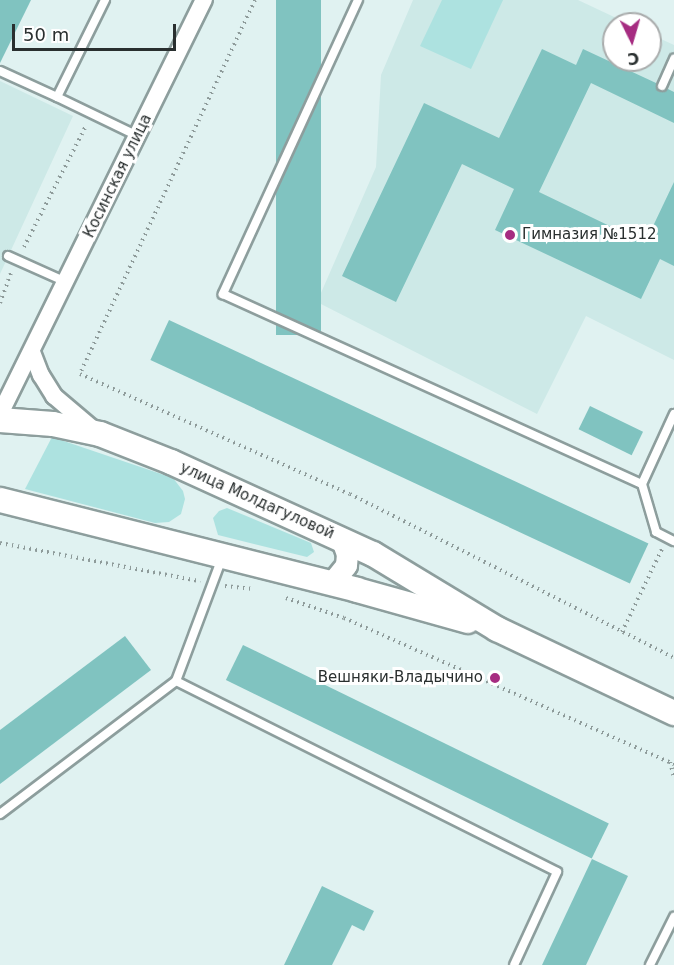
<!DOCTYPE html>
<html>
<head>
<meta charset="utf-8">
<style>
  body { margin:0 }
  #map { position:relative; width:674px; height:965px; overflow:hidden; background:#e0f2f1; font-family:"DejaVu Sans",sans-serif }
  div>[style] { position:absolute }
  .built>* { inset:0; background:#cde9e7 }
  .green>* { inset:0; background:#ade2e0 }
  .building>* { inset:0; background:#80c3c0; transform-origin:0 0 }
  .path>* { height:4px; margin-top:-2px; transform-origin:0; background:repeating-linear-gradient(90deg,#8e9b9a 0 1.5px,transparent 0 6px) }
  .roads { filter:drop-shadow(2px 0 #8d9e9d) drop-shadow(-2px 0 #8d9e9d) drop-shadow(0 2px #8d9e9d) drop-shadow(0 -2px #8d9e9d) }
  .service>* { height:8px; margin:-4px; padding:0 4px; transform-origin:4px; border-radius:4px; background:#fff }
  .minor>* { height:16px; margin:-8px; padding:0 8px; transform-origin:8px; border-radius:8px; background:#fff }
  .tertiary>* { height:21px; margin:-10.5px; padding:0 10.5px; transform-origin:10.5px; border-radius:10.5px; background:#fff }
  .secondary>* { height:24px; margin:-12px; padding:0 12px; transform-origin:12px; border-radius:12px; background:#fff }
  .dots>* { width:16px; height:16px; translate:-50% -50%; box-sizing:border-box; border:3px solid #fff; border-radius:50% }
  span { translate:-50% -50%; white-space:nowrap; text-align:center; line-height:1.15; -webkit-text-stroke:6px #fff; paint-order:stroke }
  .street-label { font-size:15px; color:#292f2f }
  .poi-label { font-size:15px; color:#292f2f }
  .left { translate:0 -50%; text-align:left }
  .right { translate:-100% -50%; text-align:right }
  .north { position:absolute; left:602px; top:12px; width:60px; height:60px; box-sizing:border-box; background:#fff; border:2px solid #a9acac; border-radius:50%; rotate:175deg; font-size:16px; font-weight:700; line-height:24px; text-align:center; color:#292f2f }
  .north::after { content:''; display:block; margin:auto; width:21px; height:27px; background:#a62c81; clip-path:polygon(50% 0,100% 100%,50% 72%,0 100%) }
  .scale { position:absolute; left:12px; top:24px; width:164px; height:27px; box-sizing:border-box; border:3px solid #292f2f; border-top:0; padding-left:8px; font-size:18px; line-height:21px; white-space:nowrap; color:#292f2f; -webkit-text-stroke:4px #fff; paint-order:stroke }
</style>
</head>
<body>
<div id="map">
  <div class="built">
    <i style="clip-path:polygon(413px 0,578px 0,629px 24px,614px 24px,614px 60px,650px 60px,650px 34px,674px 45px,674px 360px,586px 316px,537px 414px,317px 302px,376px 167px,381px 75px)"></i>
    <i style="clip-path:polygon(0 81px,73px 116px,0 274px)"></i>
  </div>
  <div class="green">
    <i style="clip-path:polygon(442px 0,503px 0,471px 69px,420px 46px)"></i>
    <i style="clip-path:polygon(52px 437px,173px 478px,183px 491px,185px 499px,181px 514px,169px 522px,155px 523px,25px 489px)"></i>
    <i style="clip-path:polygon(227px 508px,311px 543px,314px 552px,307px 557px,218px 535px,213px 518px,219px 511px)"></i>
  </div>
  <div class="building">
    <i style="clip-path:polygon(0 0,31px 0,0 63px)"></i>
    <i style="left:276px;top:0;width:45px;height:335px"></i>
    <i style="clip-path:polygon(542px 49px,576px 65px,583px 49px,656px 83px,659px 92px,668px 89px,674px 92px,674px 123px,591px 83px,539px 192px,645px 243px,674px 182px,674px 266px,660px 259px,641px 299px,495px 230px,514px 189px,462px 164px,396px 302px,342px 276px,424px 103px,499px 138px)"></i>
    <i style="left:169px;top:320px;width:529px;height:44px;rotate:25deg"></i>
    <i style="left:590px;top:406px;width:59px;height:26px;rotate:26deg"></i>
    <i style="clip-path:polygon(125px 636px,151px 670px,0 784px,0 730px)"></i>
    <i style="left:243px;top:645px;width:407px;height:39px;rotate:26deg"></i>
    <i style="clip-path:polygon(592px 859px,628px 876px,586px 965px,542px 965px)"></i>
    <i style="clip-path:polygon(322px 886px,374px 911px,364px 931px,352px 925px,332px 965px,284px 965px)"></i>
  </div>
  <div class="path">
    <i style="left:255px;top:0;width:413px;rotate:115.1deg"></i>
    <i style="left:80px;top:374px;width:295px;rotate:24deg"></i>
    <i style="left:350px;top:494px;width:363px;rotate:26.8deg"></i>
    <i style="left:24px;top:247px;width:136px;rotate:-62.9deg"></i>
    <i style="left:0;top:303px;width:32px;rotate:-70deg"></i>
    <i style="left:0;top:543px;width:204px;rotate:10.8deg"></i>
    <i style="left:225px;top:586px;width:28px;rotate:6deg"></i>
    <i style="left:286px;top:598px;width:61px;rotate:19deg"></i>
    <i style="left:344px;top:618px;width:361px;rotate:23.9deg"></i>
    <i style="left:622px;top:632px;width:92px;rotate:-64.3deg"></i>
    <i style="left:670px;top:762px;width:16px;rotate:75deg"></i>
  </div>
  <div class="roads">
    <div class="service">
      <i style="left:105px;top:0;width:108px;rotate:116.3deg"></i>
      <i style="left:57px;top:97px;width:90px;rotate:25.7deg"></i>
      <i style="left:358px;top:0;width:324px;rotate:114.7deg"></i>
      <i style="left:223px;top:294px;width:460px;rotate:24.4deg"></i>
      <i style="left:0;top:71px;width:63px;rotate:24.5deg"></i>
      <i style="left:662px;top:86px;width:30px;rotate:-66deg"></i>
      <i style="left:8px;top:256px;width:64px;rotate:24.1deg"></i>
      <i style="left:674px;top:414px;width:77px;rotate:114.6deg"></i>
      <i style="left:642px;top:484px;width:50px;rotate:73.7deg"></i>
      <i style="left:656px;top:532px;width:20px;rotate:27deg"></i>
      <i style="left:222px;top:558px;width:131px;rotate:110.5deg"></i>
      <i style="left:176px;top:681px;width:426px;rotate:26.6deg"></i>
      <i style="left:557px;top:872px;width:102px;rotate:114.8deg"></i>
      <i style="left:0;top:814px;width:221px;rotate:-37.1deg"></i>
      <i style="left:650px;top:965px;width:54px;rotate:-63.4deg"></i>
    </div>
    <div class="minor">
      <i style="left:32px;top:352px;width:25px;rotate:69deg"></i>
      <i style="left:41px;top:375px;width:25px;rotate:58deg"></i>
      <i style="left:54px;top:396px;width:52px;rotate:40.4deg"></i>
      <i style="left:0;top:414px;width:462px;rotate:-63.8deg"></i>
    </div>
    <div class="tertiary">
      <i style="left:325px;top:582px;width:9px;rotate:-13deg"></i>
      <i style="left:334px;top:580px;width:19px;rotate:-51deg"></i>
      <i style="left:346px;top:565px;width:11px;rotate:-85deg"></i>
      <i style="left:347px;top:554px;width:15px;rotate:-110deg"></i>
    </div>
    <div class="secondary">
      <i style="left:0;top:420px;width:53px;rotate:4.3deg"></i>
      <i style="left:53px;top:424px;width:48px;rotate:12deg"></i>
      <i style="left:100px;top:434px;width:76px;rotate:21.5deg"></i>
      <i style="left:171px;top:462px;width:222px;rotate:24.5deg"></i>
      <i style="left:373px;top:554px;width:145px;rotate:31.2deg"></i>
      <i style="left:497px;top:629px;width:196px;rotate:25.4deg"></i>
      <i style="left:0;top:500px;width:368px;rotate:14.1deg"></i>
      <i style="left:357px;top:590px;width:115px;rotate:15.6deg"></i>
    </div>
  </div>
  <div class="dots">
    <i style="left:510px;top:235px;background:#a62c81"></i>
    <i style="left:495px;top:678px;background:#a62c81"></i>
  </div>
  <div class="street-label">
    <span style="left:118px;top:176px;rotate:-64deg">Косинская улица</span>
    <span style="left:257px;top:501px;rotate:24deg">улица Молдагуловой</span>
  </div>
  <div class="poi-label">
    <span class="left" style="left:522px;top:235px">Гимназия №1512</span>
    <span class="right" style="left:483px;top:678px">Вешняки-Владычино</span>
  </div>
  <div class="north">С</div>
  <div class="scale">50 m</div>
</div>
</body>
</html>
